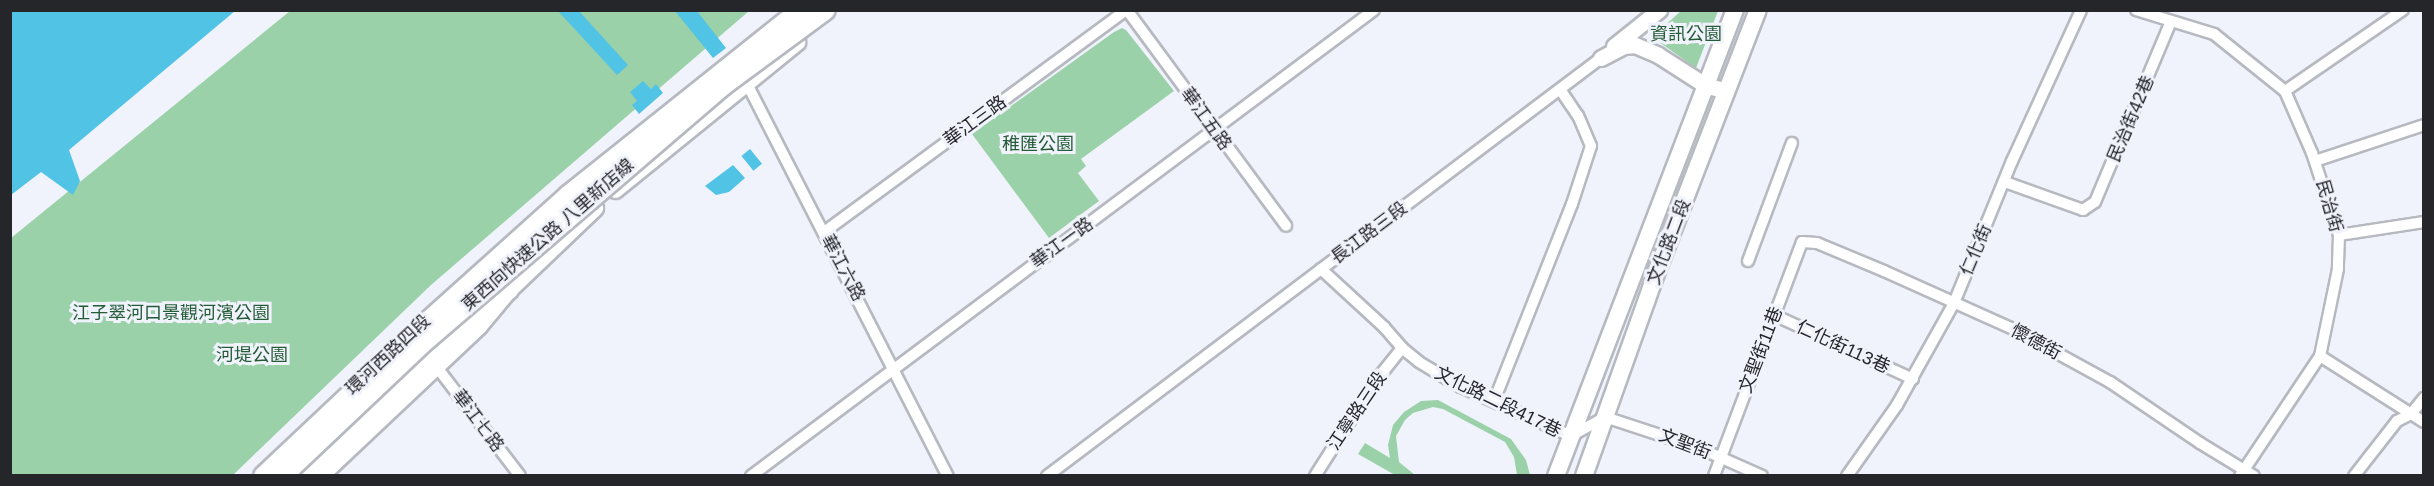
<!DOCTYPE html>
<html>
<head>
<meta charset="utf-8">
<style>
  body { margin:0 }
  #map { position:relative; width:2434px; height:486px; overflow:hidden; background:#f1f3fc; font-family:Arial,"Noto Sans TC",sans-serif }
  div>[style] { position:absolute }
  .green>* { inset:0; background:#9bd1a9 }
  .water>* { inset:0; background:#51c3e5; transform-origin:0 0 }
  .roads { filter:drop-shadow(2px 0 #b7b9c1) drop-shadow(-2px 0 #b7b9c1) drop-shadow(0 2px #b7b9c1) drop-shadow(0 -2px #b7b9c1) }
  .street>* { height:10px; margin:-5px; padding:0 5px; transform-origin:5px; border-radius:5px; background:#fff }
  .secondary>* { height:15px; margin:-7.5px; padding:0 7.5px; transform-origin:7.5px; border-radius:7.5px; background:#fff }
  .primary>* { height:16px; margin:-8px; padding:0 8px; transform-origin:8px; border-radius:8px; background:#fff }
  .highway>* { height:18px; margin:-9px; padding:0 9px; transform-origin:9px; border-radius:9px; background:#fff }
  .bridges { filter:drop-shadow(2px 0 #b7b9c1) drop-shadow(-2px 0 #b7b9c1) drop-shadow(0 2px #b7b9c1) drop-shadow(0 -2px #b7b9c1) }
  .highway-bridge>* { height:18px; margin:-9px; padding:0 9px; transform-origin:9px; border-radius:9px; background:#fff }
  span { translate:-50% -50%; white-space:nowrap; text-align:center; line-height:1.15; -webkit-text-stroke:6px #f1f3fc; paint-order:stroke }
  .park-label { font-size:18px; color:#235b36 }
  .street-label { font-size:18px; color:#252629 }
  .frame { position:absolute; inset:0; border:12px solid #252629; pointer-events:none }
</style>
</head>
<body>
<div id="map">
  <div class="green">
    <i style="clip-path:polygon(1682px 10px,1718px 11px,1696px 68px,1652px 37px)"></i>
    <i style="clip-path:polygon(290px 11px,749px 11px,431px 285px,233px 475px,11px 476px,11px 238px)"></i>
    <i style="clip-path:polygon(1122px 28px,1126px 30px,1174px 91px,1081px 159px,1086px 166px,1078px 173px,1099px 201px,1049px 238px,972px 134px,1114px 32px)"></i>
    <i style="clip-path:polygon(1438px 400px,1511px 439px,1526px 460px,1530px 475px,1517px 475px,1514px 457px,1505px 442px,1443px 409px,1433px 407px,1413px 413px,1405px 420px,1396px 436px,1399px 462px,1415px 475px,1395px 475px,1358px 454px,1365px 443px,1390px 458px,1388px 445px,1393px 425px,1404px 412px,1421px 401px)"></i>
  </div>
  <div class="water">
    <i style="clip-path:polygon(11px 10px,235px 10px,235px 11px,69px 150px,80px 181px,73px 195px,41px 172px,11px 195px)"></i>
    <i style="clip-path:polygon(558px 11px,579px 11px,628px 65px,617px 75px)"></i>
    <i style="clip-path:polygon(675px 11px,697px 11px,726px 48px,713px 58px)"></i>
    <i style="clip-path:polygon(643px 81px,651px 89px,656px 84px,663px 93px,639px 114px,632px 105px,637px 101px,630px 92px)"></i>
    <i style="left:750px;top:149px;width:19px;height:11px;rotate:51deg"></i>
    <i style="clip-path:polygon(733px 165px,745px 178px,729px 192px,716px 195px,705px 186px)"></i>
  </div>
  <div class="roads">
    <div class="street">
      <i style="left:1127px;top:10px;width:268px;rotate:53.6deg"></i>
      <i style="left:2136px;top:10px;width:82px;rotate:17.1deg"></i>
      <i style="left:2214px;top:34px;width:91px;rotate:38.8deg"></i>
      <i style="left:2285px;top:91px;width:68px;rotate:66.5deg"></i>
      <i style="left:2312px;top:153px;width:86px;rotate:71.8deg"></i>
      <i style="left:2339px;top:235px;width:34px;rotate:92deg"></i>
      <i style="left:2338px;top:269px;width:89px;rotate:101.7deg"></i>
      <i style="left:2320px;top:356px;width:144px;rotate:123.7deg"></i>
      <i style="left:744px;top:78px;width:447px;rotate:62.9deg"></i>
      <i style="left:2285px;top:91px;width:143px;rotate:-34.5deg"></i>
      <i style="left:2315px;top:161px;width:115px;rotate:-18.3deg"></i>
      <i style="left:2005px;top:182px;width:83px;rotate:19.7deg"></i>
      <i style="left:2083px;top:210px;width:14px;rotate:-34deg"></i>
      <i style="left:2095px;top:202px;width:196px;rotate:-67.2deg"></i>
      <i style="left:824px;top:232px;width:375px;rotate:-36.3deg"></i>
      <i style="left:2339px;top:235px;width:86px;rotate:-8.7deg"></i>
      <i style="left:1748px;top:261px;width:126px;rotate:-69.6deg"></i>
      <i style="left:1321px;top:269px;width:86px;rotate:42.6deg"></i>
      <i style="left:1384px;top:327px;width:28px;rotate:49deg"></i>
      <i style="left:1402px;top:348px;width:22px;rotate:39deg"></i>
      <i style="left:1419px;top:362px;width:49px;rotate:30.8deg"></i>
      <i style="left:1461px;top:387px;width:120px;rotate:24deg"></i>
      <i style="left:1571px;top:436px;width:39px;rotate:-29deg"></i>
      <i style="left:1605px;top:417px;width:97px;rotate:18.1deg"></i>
      <i style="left:1697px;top:447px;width:71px;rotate:24deg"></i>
      <i style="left:1774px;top:315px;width:153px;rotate:24.7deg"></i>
      <i style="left:2320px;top:356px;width:123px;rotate:32.4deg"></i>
      <i style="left:436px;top:366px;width:138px;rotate:52.6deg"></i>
      <i style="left:1494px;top:401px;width:212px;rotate:-68.4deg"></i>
      <i style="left:1572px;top:204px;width:61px;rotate:-71.9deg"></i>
      <i style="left:1591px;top:146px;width:33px;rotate:-113deg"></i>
      <i style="left:1578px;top:116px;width:30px;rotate:-124deg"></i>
      <i style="left:751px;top:476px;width:778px;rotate:-36.8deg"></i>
      <i style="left:1047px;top:476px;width:694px;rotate:-37.04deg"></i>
      <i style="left:1315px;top:476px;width:110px;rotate:-57.6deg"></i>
      <i style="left:1374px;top:383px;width:45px;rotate:-51.3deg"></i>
      <i style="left:1714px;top:476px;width:250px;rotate:-69.4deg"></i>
      <i style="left:1802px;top:242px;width:15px;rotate:4deg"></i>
      <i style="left:1817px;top:243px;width:73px;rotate:22.7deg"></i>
      <i style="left:1884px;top:271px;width:144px;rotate:24.2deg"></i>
      <i style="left:2015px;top:330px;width:108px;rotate:28.7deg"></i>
      <i style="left:2110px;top:382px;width:109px;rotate:34.1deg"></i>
      <i style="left:2200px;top:443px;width:63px;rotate:31.4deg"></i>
      <i style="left:1847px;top:476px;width:87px;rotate:-54.8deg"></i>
      <i style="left:1897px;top:405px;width:117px;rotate:-60.8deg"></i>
      <i style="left:1954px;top:303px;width:153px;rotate:-67.8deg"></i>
      <i style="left:2012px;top:161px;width:166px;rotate:-65.4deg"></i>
      <i style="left:2354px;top:476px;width:70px;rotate:-52deg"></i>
      <i style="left:2397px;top:421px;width:16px;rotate:-27deg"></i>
      <i style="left:2411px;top:414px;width:21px;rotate:-51deg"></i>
    </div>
    <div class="secondary">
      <i style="left:1614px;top:46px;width:58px;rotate:-38.7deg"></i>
      <i style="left:1601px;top:58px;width:26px;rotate:-28deg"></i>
      <i style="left:1624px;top:46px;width:11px;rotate:-5deg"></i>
      <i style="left:1635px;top:45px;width:25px;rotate:23deg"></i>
      <i style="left:1658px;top:55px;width:56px;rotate:32.6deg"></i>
      <i style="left:1705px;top:85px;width:22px;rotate:16deg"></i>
      <i style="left:615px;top:190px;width:235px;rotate:-39.1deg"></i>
      <i style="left:320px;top:476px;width:219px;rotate:-43.3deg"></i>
      <i style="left:479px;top:326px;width:47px;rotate:-50.2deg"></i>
      <i style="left:509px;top:290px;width:119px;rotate:-43.6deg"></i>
    </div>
    <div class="primary">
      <i style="left:1556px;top:476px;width:499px;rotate:-69deg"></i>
      <i style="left:1584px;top:476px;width:209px;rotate:-70.4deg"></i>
      <i style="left:1654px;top:279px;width:288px;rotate:-68.9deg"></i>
    </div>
    <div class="highway">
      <i style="left:303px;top:476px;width:229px;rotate:-43.6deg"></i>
      <i style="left:469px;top:318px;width:49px;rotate:-35deg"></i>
    </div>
  </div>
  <div class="bridges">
    <div class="highway-bridge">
      <i style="left:263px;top:476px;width:217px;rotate:-43.3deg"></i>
      <i style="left:421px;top:327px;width:198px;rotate:-41.9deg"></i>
      <i style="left:568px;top:195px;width:297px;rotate:-38.6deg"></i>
      <i style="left:283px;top:476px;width:198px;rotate:-43.4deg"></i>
      <i style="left:427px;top:340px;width:389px;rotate:-40.6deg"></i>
      <i style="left:722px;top:87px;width:129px;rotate:-36.5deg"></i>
    </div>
  </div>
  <div class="park-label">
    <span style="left:1686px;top:34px">資訊公園</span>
    <span style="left:1038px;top:144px">稚匯公園</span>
    <span style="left:171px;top:313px">江子翠河口景觀河濱公園</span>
    <span style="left:252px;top:355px">河堤公園</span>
  </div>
  <div class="street-label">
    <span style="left:1206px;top:119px;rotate:54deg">華江五路</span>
    <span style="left:2131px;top:119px;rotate:-67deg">民治街42巷</span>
    <span style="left:975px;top:121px;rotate:-36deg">華江三路</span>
    <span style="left:2329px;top:206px;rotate:74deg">民治街</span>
    <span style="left:1369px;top:233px;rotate:-37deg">長江路三段</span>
    <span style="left:548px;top:235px;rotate:-41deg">東西向快速公路 八里新店線</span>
    <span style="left:1669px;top:242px;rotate:-69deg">文化路二段</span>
    <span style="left:1062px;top:243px;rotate:-36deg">華江一路</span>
    <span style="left:1976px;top:250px;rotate:-67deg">仁化街</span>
    <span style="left:843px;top:268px;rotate:62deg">華江六路</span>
    <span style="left:2036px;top:342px;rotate:28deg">懷德街</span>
    <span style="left:1843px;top:347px;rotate:25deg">仁化街113巷</span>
    <span style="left:1761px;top:350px;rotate:-69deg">文聖街11巷</span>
    <span style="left:388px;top:355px;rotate:-43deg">環河西路四段</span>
    <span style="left:1498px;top:402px;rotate:26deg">文化路二段417巷</span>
    <span style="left:1357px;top:411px;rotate:-56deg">江寧路三段</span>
    <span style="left:478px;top:421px;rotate:53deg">華江七路</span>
    <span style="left:1685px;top:444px;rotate:21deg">文聖街</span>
  </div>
  <div class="frame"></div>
</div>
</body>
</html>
